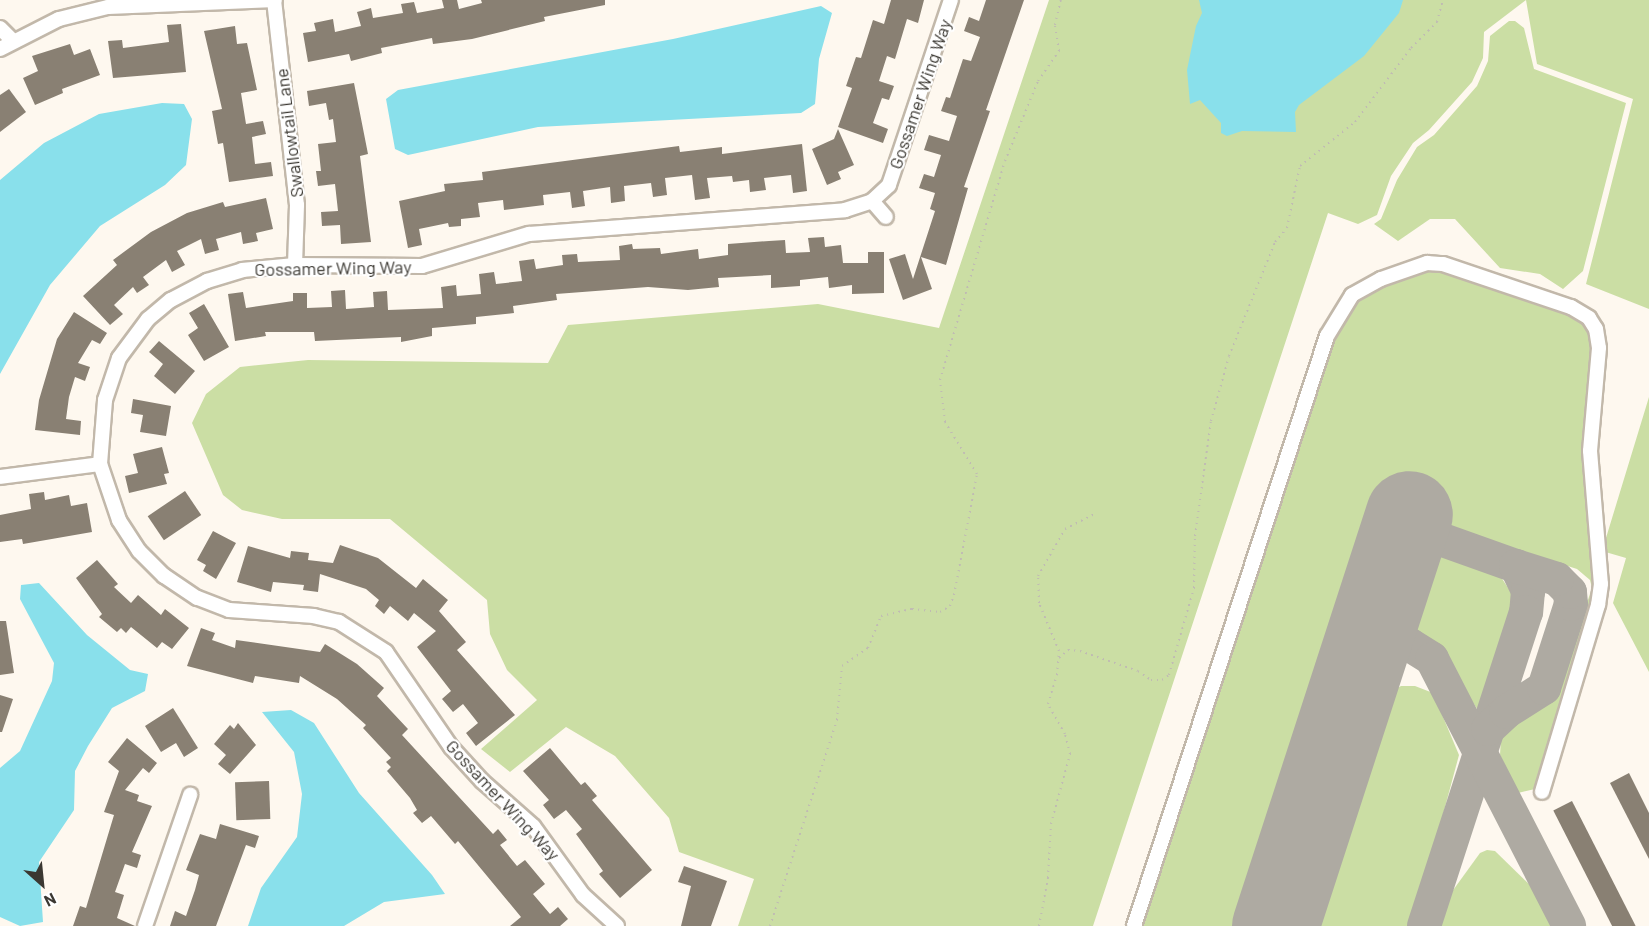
<!DOCTYPE html>
<html>
<head>
<meta charset="utf-8">
<style>
  body { margin:0 }
  #map { position:relative; width:1649px; height:926px; overflow:hidden; background:#fef8ef; font-family:Barlow,sans-serif }
  div>[style] { position:absolute }
  .green>* { inset:0; background:#cbdea4 }
  .water>* { inset:0; background:#89e0eb }
  .taxiway>* { height:34px; margin:-17px; padding:0 17px; transform-origin:17px; border-radius:17px; background:#aeaaa2 }
  .runway>* { height:87px; margin:-43.5px; padding:0 43.5px; transform-origin:43.5px; border-radius:43.5px; background:#aeaaa2 }
  .building>* { inset:0; background:#898073; transform-origin:0 0 }
  .path>* { height:2px; margin-top:-1px; transform-origin:0; background:repeating-linear-gradient(90deg,#c0bbb3 0 1.5px,transparent 0 6px) }
  .roads { filter:drop-shadow(2px 0 #c2b8aa) drop-shadow(-2px 0 #c2b8aa) drop-shadow(0 2px #c2b8aa) drop-shadow(0 -2px #c2b8aa) }
  .minor>* { height:14px; margin:-7px; padding:0 7px; transform-origin:7px; border-radius:7px; background:#fff }
  span { translate:-50% -50%; white-space:nowrap; text-align:center; line-height:1.15; -webkit-text-stroke:4.5px #fff; paint-order:stroke }
  .street-label { font-size:18px; color:#3b3832 }
  .north { position:absolute; left:12px; top:854px; width:60px; height:60px; -webkit-text-stroke:4px #fff; paint-order:stroke; rotate:153deg; font-size:16px; font-weight:700; line-height:24px; text-align:center; color:#3b3832 }
  .north::after { content:''; display:block; margin:auto; width:21px; height:27px; background:#3b3832; clip-path:polygon(50% 0,100% 100%,50% 72%,0 100%) }
</style>
</head>
<body>
<div id="map">
  <div class="green">
    <i style="clip-path:polygon(1049px 0,1649px 0,1649px 309px,1586px 284px,1633px 99px,1537px 64px,1526px 0,1484px 32px,1483px 58px,1472px 82px,1429px 130px,1413px 143px,1391px 176px,1377px 215px,1358px 224px,1328px 213px,1093px 926px,738px 926px,754px 879px,679px 852px,669px 818px,615px 756px,566px 727px,510px 772px,481px 749px,537px 700px,507px 670px,490px 634px,487px 600px,390px 519px,282px 519px,242px 510px,223px 495px,192px 423px,206px 394px,240px 367px,308px 360px,548px 363px,568px 325px,818px 304px,939px 328px)"></i>
    <i style="clip-path:polygon(1509px 21px,1515px 21px,1524px 28px,1534px 69px,1626px 103px,1583px 271px,1563px 289px,1540px 274px,1500px 268px,1455px 219px,1430px 219px,1398px 241px,1374px 224px,1381px 219px,1397px 180px,1417px 147px,1434px 135px,1477px 86px,1488px 61px,1490px 36px)"></i>
    <i style="clip-path:polygon(1424px 266px,1443px 267px,1583px 316px,1595px 341px,1595px 606px,1535px 789px,1518px 793px,1500px 755px,1501px 737px,1518px 720px,1554px 700px,1592px 588px,1590px 580px,1577px 569px,1431px 522px,1433px 515px,1392px 502px,1253px 926px,1136px 926px,1328px 342px,1357px 296px)"></i>
    <i style="clip-path:polygon(1649px 397px,1649px 672px,1613px 603px,1626px 558px,1602px 551px)"></i>
    <i style="clip-path:polygon(1440px 552px,1499px 574px,1514px 597px,1479px 712px,1436px 644px,1423px 635px,1395px 631px,1420px 558px)"></i>
    <i style="clip-path:polygon(1401px 686px,1415px 686px,1433px 693px,1459px 755px,1413px 926px,1298px 926px,1368px 712px,1377px 700px)"></i>
    <i style="clip-path:polygon(1487px 850px,1495px 851px,1533px 888px,1553px 926px,1440px 926px,1451px 893px,1480px 853px)"></i>
  </div>
  <div class="water">
    <i style="clip-path:polygon(1199px 0,1403px 0,1399px 13px,1364px 56px,1299px 105px,1295px 112px,1296px 132px,1242px 131px,1227px 136px,1221px 133px,1221px 123px,1200px 100px,1190px 104px,1187px 70px,1196px 26px,1202px 13px)"></i>
    <i style="clip-path:polygon(821px 6px,832px 13px,819px 59px,815px 104px,801px 113px,538px 127px,408px 155px,395px 149px,386px 99px,398px 90px,673px 39px)"></i>
    <i style="clip-path:polygon(162px 103px,184px 104px,192px 119px,186px 165px,165px 185px,100px 226px,50px 285px,0 374px,0 180px,44px 143px,99px 114px)"></i>
    <i style="clip-path:polygon(39px 583px,87px 635px,130px 670px,148px 674px,145px 691px,112px 708px,88px 746px,75px 771px,74px 810px,39px 862px,43px 922px,20px 926px,0 917px,0 768px,20px 751px,52px 681px,54px 663px,20px 599px,21px 585px)"></i>
    <i style="clip-path:polygon(291px 710px,314px 723px,359px 793px,432px 875px,445px 894px,384px 902px,344px 926px,248px 926px,261px 888px,297px 837px,302px 794px,294px 752px,262px 712px)"></i>
  </div>
  <div class="taxiway">
    <i style="left:1398px;top:547px;width:16px;rotate:-45deg"></i>
    <i style="left:1409px;top:536px;width:17px;rotate:-7deg"></i>
    <i style="left:1426px;top:534px;width:96px;rotate:19.6deg"></i>
    <i style="left:1516px;top:566px;width:28px;rotate:64deg"></i>
    <i style="left:1528px;top:591px;width:21px;rotate:95deg"></i>
    <i style="left:1526px;top:612px;width:330px;rotate:108deg"></i>
    <i style="left:1360px;top:662px;width:27px;rotate:-34deg"></i>
    <i style="left:1382px;top:647px;width:14px;rotate:-12deg"></i>
    <i style="left:1396px;top:644px;width:14px;rotate:4deg"></i>
    <i style="left:1410px;top:645px;width:26px;rotate:32deg"></i>
    <i style="left:1432px;top:659px;width:300px;rotate:62.8deg"></i>
    <i style="left:1488px;top:729px;width:25px;rotate:-43deg"></i>
    <i style="left:1506px;top:712px;width:45px;rotate:-32.3deg"></i>
    <i style="left:1544px;top:688px;width:88px;rotate:-72.2deg"></i>
    <i style="left:1571px;top:604px;width:12px;rotate:-95deg"></i>
    <i style="left:1570px;top:592px;width:18px;rotate:-135deg"></i>
    <i style="left:1557px;top:579px;width:43px;rotate:-162.4deg"></i>
  </div>
  <div class="runway">
    <i style="left:1275px;top:926px;width:433px;rotate:-72deg"></i>
  </div>
  <div class="building">
    <i style="clip-path:polygon(442px 0,457px 0,459px 9px,482px 3px,481px 0,605px 0,605px 5px,544px 17px,545px 21px,472px 39px,433px 44px,432px 38px,381px 48px,382px 53px,351px 61px,349px 54px,308px 62px,303px 33px,316px 31px,314px 23px,333px 19px,335px 32px,361px 26px,357px 12px,371px 8px,373px 18px,403px 13px,401px 4px,414px 2px,417px 13px,444px 8px)"></i>
    <i style="clip-path:polygon(891px 0,924px 0,918px 23px,907px 19px,895px 59px,887px 56px,879px 81px,894px 86px,889px 100px,882px 98px,873px 123px,888px 129px,883px 143px,838px 127px,852px 88px,846px 86px,856px 57px,861px 58px,873px 20px,884px 24px)"></i>
    <i style="clip-path:polygon(986px 0,1024px 0,986px 110px,990px 111px,964px 187px,968px 188px,946px 265px,921px 257px,932px 289px,903px 300px,889px 259px,905px 254px,913px 279px,935px 211px,930px 209px,935px 193px,919px 188px,924px 174px,934px 177px,941px 155px,924px 150px,929px 135px,949px 141px,957px 116px,941px 111px,946px 97px,950px 98px,963px 59px,971px 61px,980px 37px,964px 31px,969px 17px,979px 21px)"></i>
    <i style="clip-path:polygon(181px 24px,186px 72px,113px 78px,108px 41px,122px 40px,123px 48px,169px 42px,167px 25px)"></i>
    <i style="clip-path:polygon(235px 26px,237px 44px,247px 43px,257px 90px,241px 93px,246px 124px,263px 121px,266px 134px,252px 137px,255px 164px,271px 162px,273px 176px,229px 182px,223px 143px,218px 144px,212px 111px,222px 109px,204px 31px)"></i>
    <i style="clip-path:polygon(70px 44px,74px 55px,90px 49px,100px 75px,62px 89px,63px 93px,35px 105px,23px 78px,38px 71px,32px 56px)"></i>
    <i style="clip-path:polygon(354px 83px,368px 154px,360px 156px,371px 242px,341px 244px,340px 225px,322px 226px,321px 212px,338px 211px,335px 184px,318px 186px,316px 171px,321px 171px,318px 144px,336px 142px,333px 119px,329px 120px,326px 103px,309px 106px,307px 91px)"></i>
    <i style="clip-path:polygon(9px 89px,26px 112px,0 132px,0 95px)"></i>
    <i style="clip-path:polygon(838px 129px,854px 165px,838px 172px,841px 179px,827px 185px,812px 149px,834px 139px)"></i>
    <i style="clip-path:polygon(802px 144px,807px 191px,793px 193px,791px 175px,764px 178px,766px 190px,750px 192px,749px 180px,733px 182px,732px 176px,707px 178px,710px 198px,695px 200px,692px 175px,665px 178px,667px 195px,653px 197px,651px 183px,624px 186px,625px 201px,611px 203px,610px 187px,583px 191px,585px 206px,572px 208px,570px 192px,543px 195px,544px 205px,504px 210px,503px 200px,478px 203px,480px 217px,461px 219px,461px 226px,449px 227px,448px 223px,419px 229px,422px 245px,408px 248px,399px 201px,445px 191px,444px 184px,483px 180px,482px 172px,679px 146px,680px 152px,722px 147px,722px 154px)"></i>
    <i style="clip-path:polygon(266px 198px,273px 229px,256px 233px,258px 241px,243px 244px,241px 232px,216px 239px,219px 250px,205px 254px,201px 239px,177px 251px,185px 265px,172px 272px,166px 260px,143px 277px,149px 285px,137px 293px,133px 287px,114px 305px,123px 314px,110px 325px,83px 296px,117px 265px,113px 260px,151px 232px,187px 213px,223px 202px,225px 207px)"></i>
    <i style="clip-path:polygon(824px 237px,825px 247px,841px 245px,843px 263px,868px 263px,868px 252px,884px 252px,884px 293px,852px 294px,852px 285px,829px 288px,828px 277px,800px 280px,800px 286px,771px 288px,771px 275px,718px 278px,719px 287px,688px 290px,648px 287px,556px 294px,557px 300px,513px 306px,514px 313px,476px 317px,476px 324px,432px 328px,432px 336px,401px 342px,401px 337px,315px 341px,314px 332px,265px 332px,266px 336px,235px 341px,228px 294px,243px 292px,246px 308px,293px 301px,293px 293px,307px 293px,307px 308px,332px 307px,331px 291px,345px 290px,346px 309px,374px 307px,373px 292px,387px 291px,388px 310px,443px 308px,441px 287px,456px 285px,457px 296px,481px 294px,479px 274px,494px 272px,496px 284px,522px 281px,519px 261px,534px 259px,536px 269px,563px 265px,562px 255px,577px 254px,578px 262px,620px 260px,619px 246px,632px 244px,633px 249px,660px 248px,661px 254px,698px 249px,699px 259px,728px 255px,728px 244px,769px 241px,785px 240px,786px 253px,810px 252px,808px 238px)"></i>
    <i style="clip-path:polygon(204px 304px,229px 347px,204px 361px,188px 335px,198px 328px,189px 313px)"></i>
    <i style="clip-path:polygon(74px 312px,107px 333px,100px 344px,92px 340px,78px 363px,90px 367px,85px 381px,75px 377px,69px 397px,66px 419px,81px 421px,80px 435px,35px 430px,39px 400px,57px 339px)"></i>
    <i style="clip-path:polygon(159px 341px,195px 371px,175px 394px,154px 376px,163px 364px,149px 352px)"></i>
    <i style="clip-path:polygon(133px 399px,171px 406px,166px 436px,140px 432px,143px 415px,131px 413px)"></i>
    <i style="clip-path:polygon(162px 447px,169px 473px,164px 474px,167px 484px,129px 493px,125px 476px,138px 473px,133px 454px)"></i>
    <i style="left:185px;top:491px;width:29px;height:45px;rotate:56deg"></i>
    <i style="clip-path:polygon(44px 492px,45px 500px,69px 495px,71px 506px,87px 503px,92px 532px,23px 544px,22px 539px,0 542px,0 515px,31px 509px,29px 494px)"></i>
    <i style="clip-path:polygon(213px 531px,236px 543px,216px 579px,203px 571px,206px 565px,197px 560px)"></i>
    <i style="clip-path:polygon(340px 545px,378px 558px,416px 588px,423px 579px,448px 600px,439px 611px,466px 642px,457px 650px,515px 715px,476px 746px,466px 733px,478px 723px,463px 704px,453px 712px,442px 699px,451px 691px,417px 647px,436px 631px,414px 613px,408px 621px,390px 606px,384px 614px,375px 606px,379px 600px,366px 589px,320px 574px,318px 592px,303px 590px,304px 585px,273px 582px,271px 592px,237px 582px,248px 546px,290px 558px,291px 551px,309px 553px,308px 560px,333px 563px)"></i>
    <i style="clip-path:polygon(97px 560px,118px 584px,114px 587px,131px 603px,138px 595px,161px 615px,165px 609px,189px 628px,172px 649px,162px 642px,157px 648px,131px 627px,126px 633px,121px 628px,117px 632px,99px 617px,102px 614px,76px 578px)"></i>
    <i style="clip-path:polygon(0 621px,6px 621px,14px 673px,0 675px)"></i>
    <i style="clip-path:polygon(201px 628px,215px 633px,212px 640px,235px 648px,236px 640px,320px 652px,325px 644px,357px 664px,384px 688px,377px 696px,408px 729px,402px 735px,493px 834px,498px 829px,507px 840px,500px 845px,517px 866px,525px 860px,545px 884px,533px 894px,550px 914px,558px 907px,568px 919px,560px 926px,510px 926px,521px 917px,458px 841px,455px 844px,431px 816px,422px 823px,413px 813px,417px 810px,410px 798px,387px 771px,391px 767px,386px 762px,391px 758px,363px 728px,366px 725px,337px 699px,300px 676px,299px 683px,255px 676px,253px 683px,187px 666px)"></i>
    <i style="clip-path:polygon(0 695px,13px 699px,2px 732px,0 732px)"></i>
    <i style="clip-path:polygon(173px 708px,198px 748px,184px 757px,176px 743px,161px 752px,145px 726px)"></i>
    <i style="clip-path:polygon(238px 723px,256px 745px,230px 774px,218px 764px,226px 755px,214px 744px,230px 725px,234px 729px)"></i>
    <i style="clip-path:polygon(127px 738px,157px 763px,149px 773px,143px 768px,125px 790px,139px 795px,137px 801px,152px 806px,132px 852px,141px 855px,137px 868px,125px 864px,115px 892px,124px 895px,117px 918px,135px 926px,73px 926px,80px 906px,86px 908px,114px 815px,104px 812px,119px 771px,108px 762px)"></i>
    <i style="clip-path:polygon(550px 748px,581px 785px,585px 782px,597px 796px,592px 800px,652px 870px,620px 898px,599px 874px,603px 871px,576px 834px,582px 829px,566px 810px,554px 819px,543px 805px,549px 800px,523px 771px)"></i>
    <i style="clip-path:polygon(1629px 773px,1649px 813px,1649px 859px,1610px 783px)"></i>
    <i style="left:269px;top:781px;width:38px;height:34px;rotate:88deg"></i>
    <i style="left:1572px;top:801px;width:140px;height:21px;rotate:63deg"></i>
    <i style="clip-path:polygon(220px 824px,259px 836px,255px 848px,246px 845px,216px 926px,170px 926px,175px 911px,186px 916px,195px 890px,199px 875px,186px 870px,200px 834px,216px 839px)"></i>
    <i style="clip-path:polygon(684px 866px,727px 881px,711px 926px,681px 926px,691px 886px,678px 882px)"></i>
  </div>
  <div class="path">
    <i style="left:1059px;top:658px;width:12px;rotate:-42deg"></i>
    <i style="left:1068px;top:650px;width:12px;rotate:5deg"></i>
    <i style="left:1080px;top:651px;width:61px;rotate:19deg"></i>
    <i style="left:1138px;top:671px;width:16px;rotate:35deg"></i>
    <i style="left:1151px;top:680px;width:11px"></i>
    <i style="left:1162px;top:680px;width:9px;rotate:-36deg"></i>
    <i style="left:1169px;top:675px;width:91px;rotate:-74deg"></i>
    <i style="left:1194px;top:588px;width:52px;rotate:-88.9deg"></i>
    <i style="left:1195px;top:536px;width:116px;rotate:-82.1deg"></i>
    <i style="left:1211px;top:421px;width:67px;rotate:-74.5deg"></i>
    <i style="left:1229px;top:356px;width:123px;rotate:-68deg"></i>
    <i style="left:1275px;top:242px;width:18px;rotate:-49deg"></i>
    <i style="left:1287px;top:228px;width:63px;rotate:-78.2deg"></i>
    <i style="left:1300px;top:166px;width:70px;rotate:-38.7deg"></i>
    <i style="left:1355px;top:122px;width:93px;rotate:-52.9deg"></i>
    <i style="left:1411px;top:48px;width:37px;rotate:-45deg"></i>
    <i style="left:1437px;top:22px;width:23px;rotate:-75deg"></i>
    <i style="left:770px;top:926px;width:217px;rotate:-72deg"></i>
    <i style="left:837px;top:720px;width:54px;rotate:-84.7deg"></i>
    <i style="left:842px;top:666px;width:32px;rotate:-35deg"></i>
    <i style="left:868px;top:648px;width:35px;rotate:-68deg"></i>
    <i style="left:881px;top:616px;width:32px;rotate:-13deg"></i>
    <i style="left:912px;top:609px;width:28px;rotate:6deg"></i>
    <i style="left:940px;top:612px;width:12px;rotate:-31deg"></i>
    <i style="left:950px;top:606px;width:12px;rotate:-70deg"></i>
    <i style="left:954px;top:595px;width:123px;rotate:-79.2deg"></i>
    <i style="left:977px;top:474px;width:61px;rotate:-121.6deg"></i>
    <i style="left:945px;top:422px;width:42px;rotate:-96.8deg"></i>
    <i style="left:940px;top:380px;width:228px;rotate:-73.5deg"></i>
    <i style="left:1005px;top:161px;width:87px;rotate:-67.6deg"></i>
    <i style="left:1038px;top:81px;width:37px;rotate:-55deg"></i>
    <i style="left:1059px;top:51px;width:26px;rotate:-99deg"></i>
    <i style="left:1055px;top:25px;width:26px;rotate:-77deg"></i>
    <i style="left:1039px;top:926px;width:49px;rotate:-79.4deg"></i>
    <i style="left:1048px;top:878px;width:54px;rotate:-86.8deg"></i>
    <i style="left:1051px;top:824px;width:73px;rotate:-74.8deg"></i>
    <i style="left:1070px;top:754px;width:21px;rotate:-104deg"></i>
    <i style="left:1065px;top:734px;width:34px;rotate:-120deg"></i>
    <i style="left:1048px;top:704px;width:30px;rotate:-73deg"></i>
    <i style="left:1057px;top:675px;width:24px;rotate:-85deg"></i>
    <i style="left:1059px;top:651px;width:52px;rotate:-112.6deg"></i>
    <i style="left:1039px;top:603px;width:27px;rotate:-92deg"></i>
    <i style="left:1038px;top:576px;width:54px;rotate:-60.1deg"></i>
    <i style="left:1065px;top:529px;width:35px;rotate:-27deg"></i>
  </div>
  <div class="roads">
    <div class="minor">
      <i style="left:274px;top:0;width:206px;rotate:83.6deg"></i>
      <i style="left:297px;top:205px;width:60px;rotate:91.9deg"></i>
      <i style="left:0;top:28px;width:17px;rotate:45deg"></i>
      <i style="left:0;top:49px;width:66px;rotate:-27deg"></i>
      <i style="left:59px;top:19px;width:50px;rotate:-13.8deg"></i>
      <i style="left:108px;top:7px;width:167px;rotate:-2.4deg"></i>
      <i style="left:872px;top:201px;width:21px;rotate:49deg"></i>
      <i style="left:0;top:477px;width:101px;rotate:-7.4deg"></i>
      <i style="left:145px;top:926px;width:139px;rotate:-71deg"></i>
      <i style="left:617px;top:926px;width:46px;rotate:-137.6deg"></i>
      <i style="left:583px;top:895px;width:85px;rotate:-125.9deg"></i>
      <i style="left:533px;top:826px;width:68px;rotate:-138.6deg"></i>
      <i style="left:482px;top:781px;width:46px;rotate:-132.4deg"></i>
      <i style="left:451px;top:747px;width:115px;rotate:-124.4deg"></i>
      <i style="left:386px;top:652px;width:56px;rotate:-147.4deg"></i>
      <i style="left:339px;top:622px;width:26px;rotate:-167deg"></i>
      <i style="left:314px;top:616px;width:85px;rotate:-176deg"></i>
      <i style="left:229px;top:610px;width:34px;rotate:-159deg"></i>
      <i style="left:197px;top:598px;width:40px;rotate:-146deg"></i>
      <i style="left:164px;top:576px;width:35px;rotate:-135deg"></i>
      <i style="left:139px;top:551px;width:37px;rotate:-123deg"></i>
      <i style="left:119px;top:520px;width:59px;rotate:-108.7deg"></i>
      <i style="left:100px;top:464px;width:64px;rotate:-85.5deg"></i>
      <i style="left:105px;top:400px;width:44px;rotate:-71.6deg"></i>
      <i style="left:119px;top:358px;width:49px;rotate:-53.4deg"></i>
      <i style="left:148px;top:319px;width:30px;rotate:-40deg"></i>
      <i style="left:171px;top:300px;width:41px;rotate:-27.8deg"></i>
      <i style="left:207px;top:281px;width:37px;rotate:-17deg"></i>
      <i style="left:242px;top:270px;width:53px;rotate:-5.4deg"></i>
      <i style="left:295px;top:265px;width:127px;rotate:0.5deg"></i>
      <i style="left:422px;top:266px;width:112px;rotate:-16.7deg"></i>
      <i style="left:529px;top:234px;width:317px;rotate:-4.3deg"></i>
      <i style="left:845px;top:210px;width:28px;rotate:-18deg"></i>
      <i style="left:872px;top:201px;width:23px;rotate:-43deg"></i>
      <i style="left:889px;top:185px;width:195px;rotate:-71.5deg"></i>
      <i style="left:1134px;top:926px;width:621px;rotate:-71.89deg"></i>
      <i style="left:1327px;top:336px;width:48px;rotate:-58.6deg"></i>
      <i style="left:1352px;top:295px;width:33px;rotate:-29deg"></i>
      <i style="left:1381px;top:279px;width:49px;rotate:-19.2deg"></i>
      <i style="left:1427px;top:263px;width:16px;rotate:4deg"></i>
      <i style="left:1443px;top:264px;width:135px;rotate:18.6deg"></i>
      <i style="left:1571px;top:307px;width:21px;rotate:31deg"></i>
      <i style="left:1589px;top:318px;width:13px;rotate:58deg"></i>
      <i style="left:1596px;top:329px;width:19px;rotate:81deg"></i>
      <i style="left:1599px;top:348px;width:103px;rotate:95deg"></i>
      <i style="left:1590px;top:451px;width:133px;rotate:85.3deg"></i>
      <i style="left:1601px;top:584px;width:21px;rotate:98deg"></i>
      <i style="left:1598px;top:605px;width:195px;rotate:106.7deg"></i>
    </div>
  </div>
  <div class="street-label">
    <span style="left:920px;top:94px;rotate:-71deg">Gossamer Wing Way</span>
    <span style="left:289px;top:133px;rotate:-97deg">Swallowtail Lane</span>
    <span style="left:333px;top:268px;rotate:-1deg">Gossamer Wing Way</span>
    <span style="left:503px;top:800px;rotate:47deg">Gossamer Wing Way</span>
  </div>
  <div class="north">N</div>
</div>
</body>
</html>
